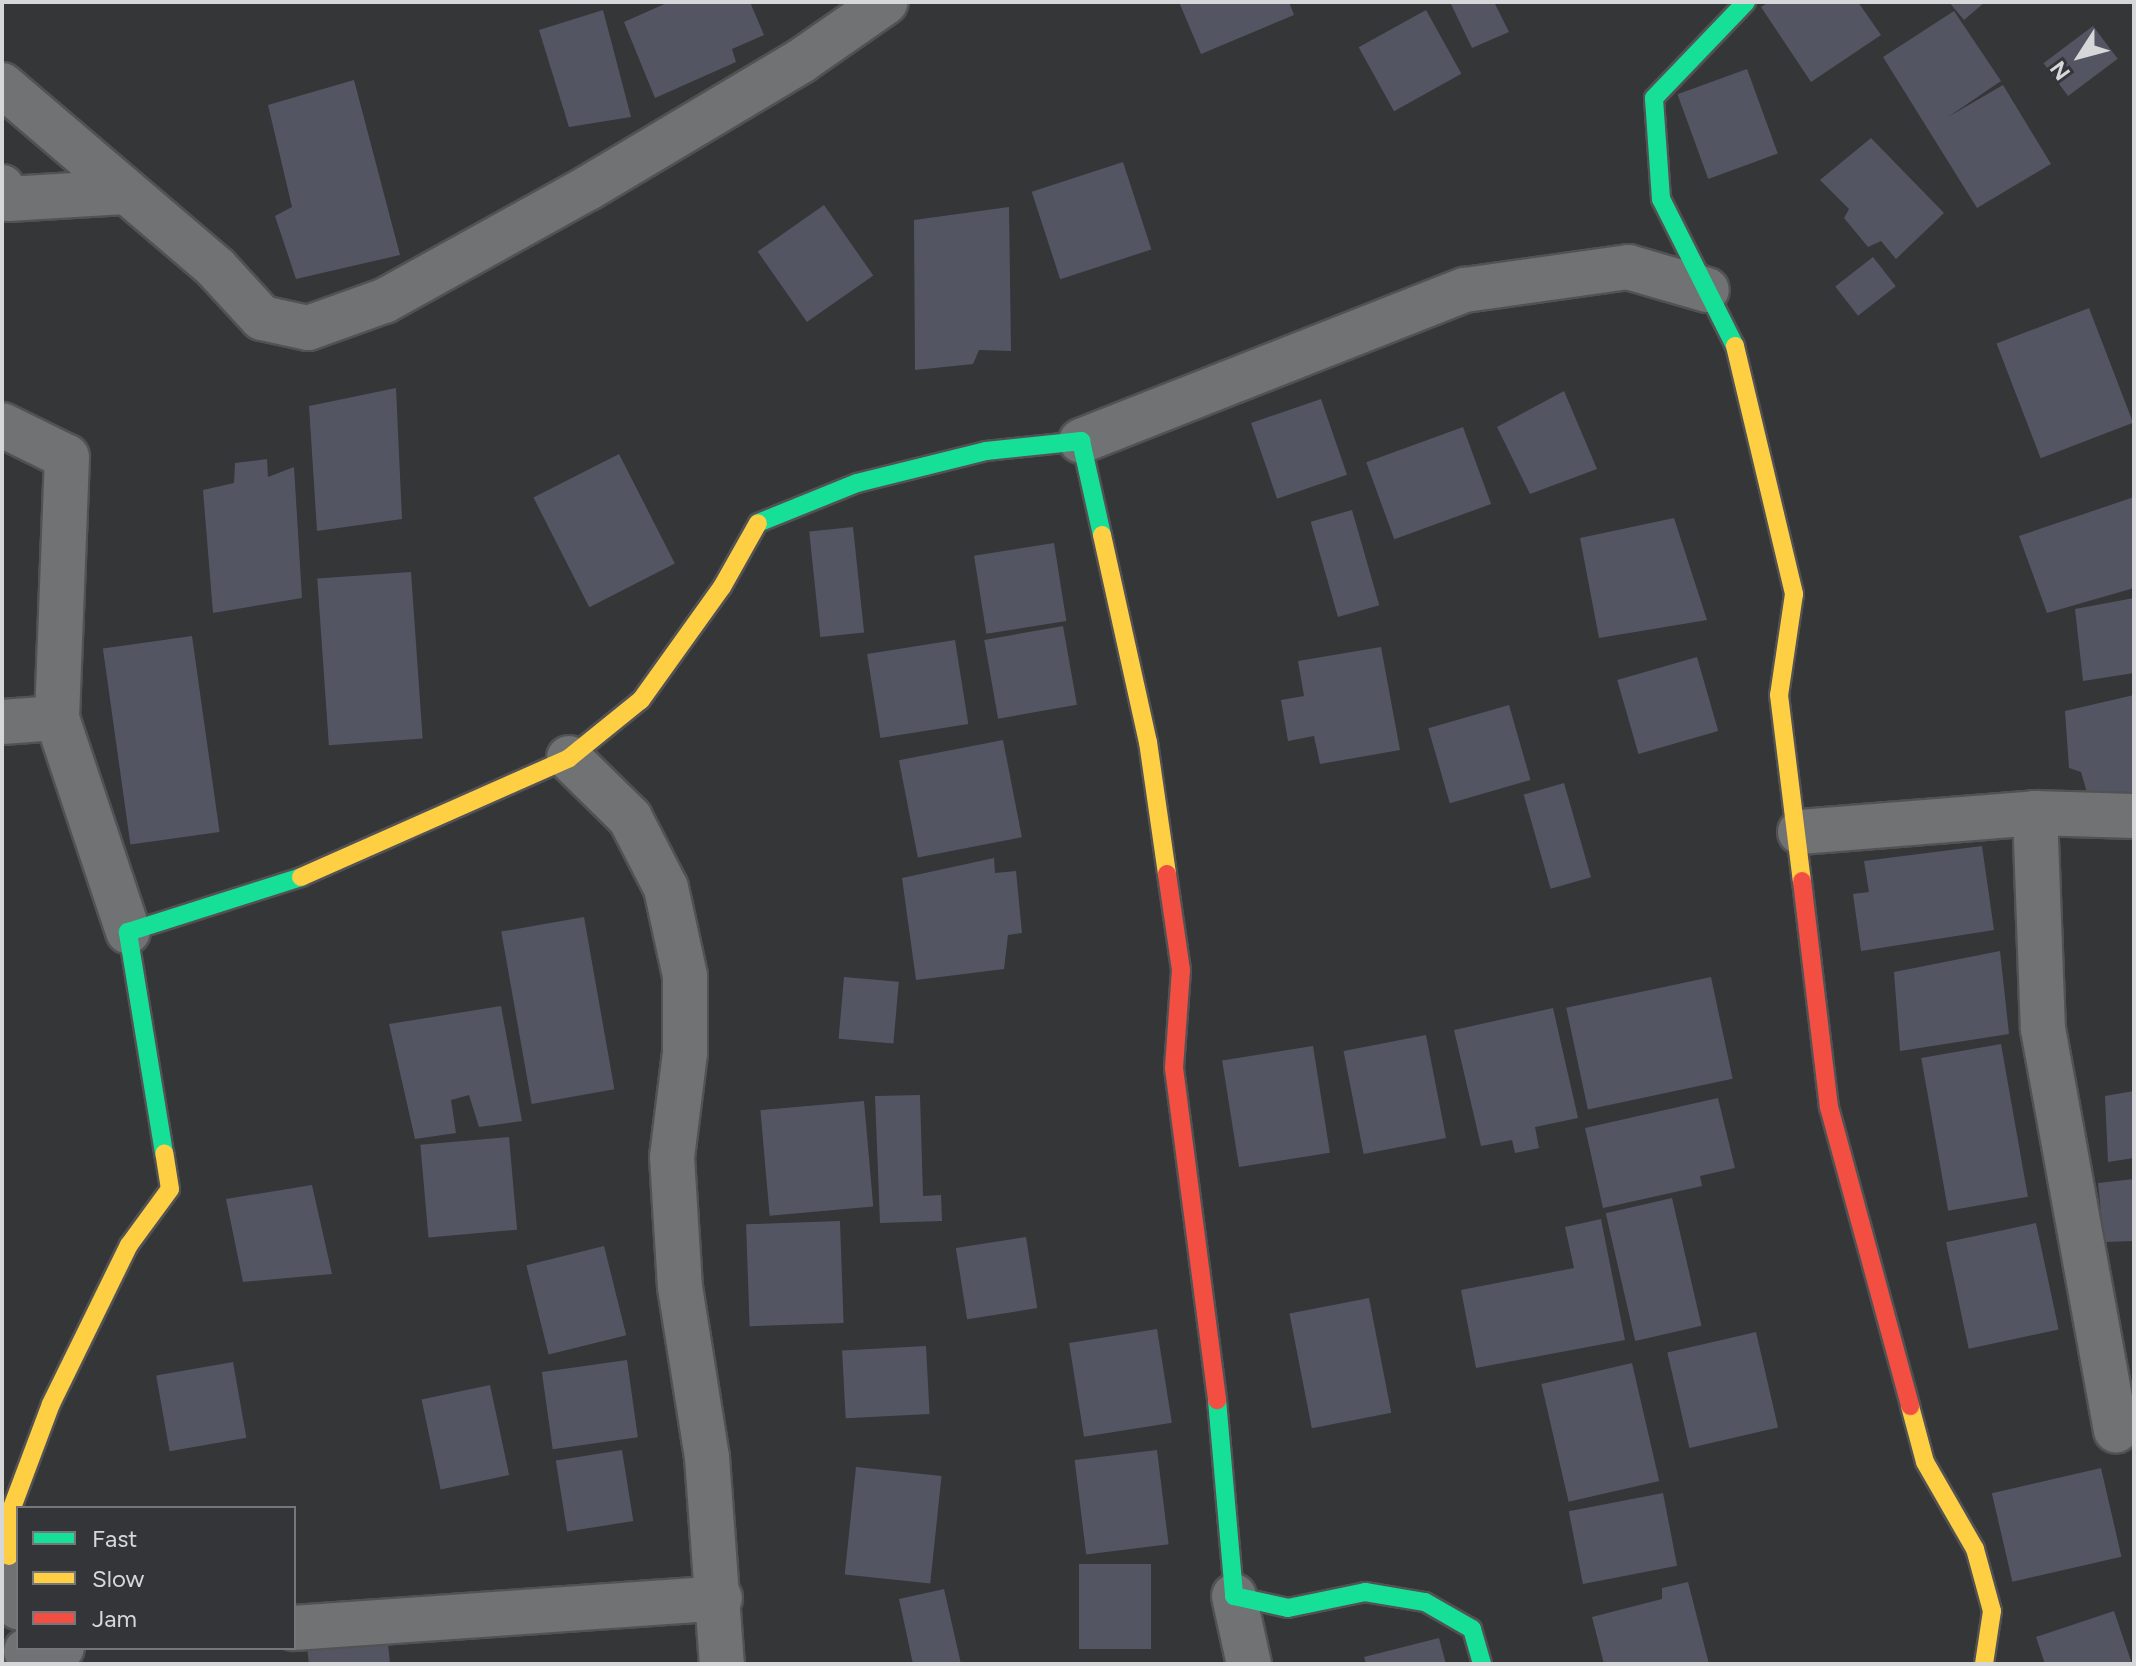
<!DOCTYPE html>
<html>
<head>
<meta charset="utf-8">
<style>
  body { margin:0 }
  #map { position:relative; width:2136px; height:1666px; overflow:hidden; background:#353638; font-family:Figtree,sans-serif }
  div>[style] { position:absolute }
  .building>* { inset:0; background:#535563; transform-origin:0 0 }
  .roads { filter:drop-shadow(2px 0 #525254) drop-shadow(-2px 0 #525254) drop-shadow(0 2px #525254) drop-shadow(0 -2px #525254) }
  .street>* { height:44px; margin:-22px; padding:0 22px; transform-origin:22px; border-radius:22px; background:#717274 }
  .fast>* { height:18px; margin:-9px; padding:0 9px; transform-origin:9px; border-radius:9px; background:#16e098 }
  .slow>* { height:18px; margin:-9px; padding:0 9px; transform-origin:9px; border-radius:9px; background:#ffcf43 }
  .jam>* { height:18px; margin:-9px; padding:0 9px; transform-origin:9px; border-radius:9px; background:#f24e42 }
  span { translate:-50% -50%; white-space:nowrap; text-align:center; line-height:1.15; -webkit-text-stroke:6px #343539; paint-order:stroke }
  .frame { position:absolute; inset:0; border:4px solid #d6d7d9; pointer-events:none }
  .legend { position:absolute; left:16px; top:1506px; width:280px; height:144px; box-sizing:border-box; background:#343539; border:2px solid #757679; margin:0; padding:10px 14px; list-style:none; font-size:24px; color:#d6d7d9 }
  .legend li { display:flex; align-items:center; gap:16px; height:40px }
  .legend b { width:40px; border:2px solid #757679 }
  .north { position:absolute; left:2040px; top:16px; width:80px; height:80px; -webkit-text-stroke:6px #343539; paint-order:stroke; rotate:234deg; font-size:22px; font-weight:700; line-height:32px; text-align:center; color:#d6d7d9 }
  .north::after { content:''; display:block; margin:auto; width:28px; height:36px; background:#d6d7d9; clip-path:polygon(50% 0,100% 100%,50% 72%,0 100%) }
</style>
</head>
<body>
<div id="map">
  <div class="building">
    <i style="clip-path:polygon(669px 2px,750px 2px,764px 35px,732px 49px,736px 62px,655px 98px,624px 22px)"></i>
    <i style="clip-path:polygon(1179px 2px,1289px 2px,1294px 15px,1201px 54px)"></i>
    <i style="clip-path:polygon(1450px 2px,1494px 2px,1509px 32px,1472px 48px)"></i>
    <i style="clip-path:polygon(1769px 2px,1858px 2px,1881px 35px,1811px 82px,1761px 7px)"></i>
    <i style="clip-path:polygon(1949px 2px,1985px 2px,1964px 20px)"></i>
    <i style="clip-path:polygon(603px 10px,631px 117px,569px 127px,539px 30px)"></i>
    <i style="left:1426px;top:10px;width:73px;height:77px;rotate:61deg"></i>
    <i style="clip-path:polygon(1954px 11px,2001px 81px,1948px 117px,2003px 85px,2051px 164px,1977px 208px,1883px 57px)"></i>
    <i style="left:2093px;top:26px;width:41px;height:62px;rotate:53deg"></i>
    <i style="left:1747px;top:69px;width:90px;height:74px;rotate:70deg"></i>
    <i style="clip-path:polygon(354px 80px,400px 255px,296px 279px,275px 216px,292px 207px,268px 105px)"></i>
    <i style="clip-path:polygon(1871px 138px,1944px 213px,1896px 259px,1881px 241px,1868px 247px,1844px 218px,1849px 209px,1820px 180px)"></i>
    <i style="left:1123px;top:162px;width:92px;height:96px;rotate:72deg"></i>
    <i style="left:824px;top:205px;width:86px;height:81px;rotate:55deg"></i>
    <i style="clip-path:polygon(1009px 207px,1011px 351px,979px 350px,973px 364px,915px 370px,914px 220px)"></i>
    <i style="left:1873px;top:257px;width:37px;height:48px;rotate:52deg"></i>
    <i style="left:2089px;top:308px;width:123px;height:99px;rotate:69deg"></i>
    <i style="clip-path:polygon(396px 388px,402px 519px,317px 531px,309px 406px)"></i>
    <i style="clip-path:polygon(1564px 391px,1597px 469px,1530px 494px,1497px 427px)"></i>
    <i style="left:1321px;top:399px;width:80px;height:74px;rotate:71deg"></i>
    <i style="left:1463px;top:427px;width:82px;height:103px;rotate:70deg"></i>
    <i style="left:619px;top:454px;width:123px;height:96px;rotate:63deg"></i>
    <i style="clip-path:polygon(267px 459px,268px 477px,294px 467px,302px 598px,213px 613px,203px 490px,234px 483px,235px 463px)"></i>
    <i style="clip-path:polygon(2134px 497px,2134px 588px,2047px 613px,2019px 536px)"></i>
    <i style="left:1352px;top:510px;width:99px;height:43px;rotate:74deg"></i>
    <i style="clip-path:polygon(1674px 518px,1707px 620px,1599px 638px,1580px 538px)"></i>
    <i style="left:853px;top:527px;width:106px;height:44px;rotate:84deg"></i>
    <i style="left:1054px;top:543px;width:79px;height:81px;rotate:81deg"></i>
    <i style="left:411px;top:572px;width:167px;height:94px;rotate:86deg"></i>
    <i style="clip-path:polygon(2134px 598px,2134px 673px,2083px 681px,2075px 609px)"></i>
    <i style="left:1063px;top:626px;width:80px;height:80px;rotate:80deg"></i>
    <i style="left:192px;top:636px;width:198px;height:90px;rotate:82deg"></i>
    <i style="left:955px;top:640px;width:85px;height:89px;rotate:81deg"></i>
    <i style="clip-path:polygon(1381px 647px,1400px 750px,1320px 764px,1314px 736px,1288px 741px,1281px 700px,1304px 696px,1298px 661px)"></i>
    <i style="left:1697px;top:657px;width:77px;height:83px;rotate:74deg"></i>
    <i style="clip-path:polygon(2134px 695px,2134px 795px,2088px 796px,2081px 772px,2069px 768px,2065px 711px)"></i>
    <i style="left:1509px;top:705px;width:78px;height:84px;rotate:74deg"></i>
    <i style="left:1003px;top:740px;width:99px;height:106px;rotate:79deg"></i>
    <i style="left:1564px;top:783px;width:98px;height:42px;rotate:74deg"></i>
    <i style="clip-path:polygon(1982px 846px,1994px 930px,1861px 951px,1853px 894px,1869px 892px,1864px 861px)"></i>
    <i style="clip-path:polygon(994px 858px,995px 873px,1016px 871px,1022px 933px,1008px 935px,1004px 969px,916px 980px,902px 878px)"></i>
    <i style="left:584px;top:917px;width:175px;height:84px;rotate:80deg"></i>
    <i style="clip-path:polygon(2000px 951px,2009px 1034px,1900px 1051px,1894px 972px)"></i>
    <i style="left:844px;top:977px;width:55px;height:62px;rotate:5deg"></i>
    <i style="left:1711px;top:977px;width:104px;height:148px;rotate:78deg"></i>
    <i style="clip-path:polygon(501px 1006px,522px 1121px,479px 1127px,469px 1095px,451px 1100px,456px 1133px,415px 1139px,389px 1024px)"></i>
    <i style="clip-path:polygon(1553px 1008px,1578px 1118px,1535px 1127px,1539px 1148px,1515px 1153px,1512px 1140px,1481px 1146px,1454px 1030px)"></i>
    <i style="left:1426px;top:1035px;width:105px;height:84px;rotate:79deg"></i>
    <i style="left:2001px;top:1044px;width:155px;height:81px;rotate:80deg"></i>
    <i style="left:1313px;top:1046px;width:108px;height:92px;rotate:81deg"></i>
    <i style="clip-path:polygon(2134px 1091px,2134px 1158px,2108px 1162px,2105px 1096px)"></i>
    <i style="clip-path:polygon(920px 1095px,923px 1196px,941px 1195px,942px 1221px,880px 1223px,875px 1096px)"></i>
    <i style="clip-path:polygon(1718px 1098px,1735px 1168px,1700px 1176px,1702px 1186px,1603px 1208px,1585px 1128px)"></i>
    <i style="left:864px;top:1101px;width:106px;height:104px;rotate:85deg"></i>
    <i style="left:509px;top:1137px;width:93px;height:89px;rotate:85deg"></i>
    <i style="clip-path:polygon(2134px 1179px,2134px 1241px,2104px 1242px,2098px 1183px)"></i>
    <i style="clip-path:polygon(312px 1185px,332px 1274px,243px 1282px,226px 1199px)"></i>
    <i style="left:1672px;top:1198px;width:131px;height:68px;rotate:77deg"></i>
    <i style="clip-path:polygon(1601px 1219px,1625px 1340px,1476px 1368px,1461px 1290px,1574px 1268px,1565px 1227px)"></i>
    <i style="left:840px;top:1221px;width:102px;height:94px;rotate:88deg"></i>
    <i style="left:2036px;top:1223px;width:109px;height:92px;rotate:78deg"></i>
    <i style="left:1026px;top:1237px;width:72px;height:71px;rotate:81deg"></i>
    <i style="left:604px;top:1246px;width:92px;height:80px;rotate:76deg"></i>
    <i style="left:1369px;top:1298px;width:117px;height:81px;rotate:79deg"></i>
    <i style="left:1157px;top:1329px;width:95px;height:89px;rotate:81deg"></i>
    <i style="left:1756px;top:1332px;width:98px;height:91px;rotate:77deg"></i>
    <i style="left:926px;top:1346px;width:68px;height:84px;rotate:87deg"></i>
    <i style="left:627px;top:1360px;width:78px;height:86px;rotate:82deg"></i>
    <i style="left:233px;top:1362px;width:77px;height:78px;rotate:80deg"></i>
    <i style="left:1632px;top:1363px;width:121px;height:93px;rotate:77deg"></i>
    <i style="left:490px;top:1385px;width:92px;height:70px;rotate:78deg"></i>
    <i style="left:622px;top:1450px;width:72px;height:67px;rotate:81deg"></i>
    <i style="left:1157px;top:1450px;width:95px;height:83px;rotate:83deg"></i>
    <i style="left:856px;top:1467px;width:86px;height:108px;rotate:6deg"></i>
    <i style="left:2101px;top:1468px;width:91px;height:112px;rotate:77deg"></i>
    <i style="left:1663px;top:1493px;width:74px;height:96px;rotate:79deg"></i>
    <i style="left:1079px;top:1564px;width:72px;height:85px"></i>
    <i style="clip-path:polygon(1688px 1582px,1709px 1664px,1604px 1664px,1592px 1617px,1662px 1599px,1662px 1588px)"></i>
    <i style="clip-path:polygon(944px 1589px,961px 1664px,913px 1664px,899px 1599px)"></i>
    <i style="clip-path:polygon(2114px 1611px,2132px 1664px,2045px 1664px,2036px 1637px)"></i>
    <i style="clip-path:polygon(387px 1634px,390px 1664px,309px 1664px,307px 1647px)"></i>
    <i style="clip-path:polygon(1439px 1638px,1446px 1664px,1366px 1664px,1364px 1657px)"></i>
  </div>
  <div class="roads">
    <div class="street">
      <i style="left:2px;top:85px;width:282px;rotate:40.5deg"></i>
      <i style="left:216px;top:268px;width:68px;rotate:47.4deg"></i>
      <i style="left:262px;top:318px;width:47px;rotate:12.3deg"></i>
      <i style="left:308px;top:328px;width:81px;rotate:-19.6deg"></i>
      <i style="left:384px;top:301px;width:233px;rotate:-29deg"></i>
      <i style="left:588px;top:188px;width:248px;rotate:-30.8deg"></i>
      <i style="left:801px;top:61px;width:103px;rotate:-34.8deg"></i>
      <i style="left:2px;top:187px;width:13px;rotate:63deg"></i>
      <i style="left:8px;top:199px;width:116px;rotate:-3.5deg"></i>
      <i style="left:2px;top:425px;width:72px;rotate:26.2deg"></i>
      <i style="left:67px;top:457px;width:261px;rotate:92.2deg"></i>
      <i style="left:1081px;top:441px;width:413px;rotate:-21.5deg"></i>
      <i style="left:1465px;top:290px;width:165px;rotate:-8deg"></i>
      <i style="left:1628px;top:267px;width:82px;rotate:16.2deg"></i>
      <i style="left:2px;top:722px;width:55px;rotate:-4.2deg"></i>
      <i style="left:57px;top:718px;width:225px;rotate:71.6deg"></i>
      <i style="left:569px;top:758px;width:86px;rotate:44.5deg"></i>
      <i style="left:630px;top:818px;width:79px;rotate:62.8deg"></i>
      <i style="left:666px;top:888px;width:90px;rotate:77.8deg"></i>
      <i style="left:685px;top:976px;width:77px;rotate:90deg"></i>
      <i style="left:685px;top:1053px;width:105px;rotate:97.1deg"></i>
      <i style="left:672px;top:1157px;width:130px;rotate:86.5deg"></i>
      <i style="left:680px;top:1287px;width:172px;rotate:81deg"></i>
      <i style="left:707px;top:1457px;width:208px;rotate:85.9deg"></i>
      <i style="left:2035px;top:813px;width:99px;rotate:1.7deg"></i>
      <i style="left:1800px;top:832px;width:236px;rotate:-4.6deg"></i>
      <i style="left:2035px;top:813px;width:216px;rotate:87.9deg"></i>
      <i style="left:2043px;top:1029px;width:408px;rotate:79.7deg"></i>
      <i style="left:2px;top:1562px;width:9px;rotate:-41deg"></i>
      <i style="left:9px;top:1556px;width:52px;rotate:80deg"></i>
      <i style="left:1234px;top:1596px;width:70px;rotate:77.6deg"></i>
      <i style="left:294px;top:1628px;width:427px;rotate:-4deg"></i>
      <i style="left:26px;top:1651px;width:36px;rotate:-5deg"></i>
    </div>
    <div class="fast">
      <i style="left:1735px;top:346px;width:165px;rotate:-116.7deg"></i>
      <i style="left:1661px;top:199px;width:101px;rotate:-94deg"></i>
      <i style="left:1654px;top:98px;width:133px;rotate:-46.2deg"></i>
      <i style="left:758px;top:523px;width:107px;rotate:-22deg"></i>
      <i style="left:857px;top:483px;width:133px;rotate:-13.9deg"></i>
      <i style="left:986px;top:451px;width:96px;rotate:-6deg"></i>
      <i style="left:1081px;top:441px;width:96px;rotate:77.4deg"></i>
      <i style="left:164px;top:1153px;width:224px;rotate:-99.3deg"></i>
      <i style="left:128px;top:932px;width:182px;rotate:-17.6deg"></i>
      <i style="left:1217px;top:1400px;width:197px;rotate:85deg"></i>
      <i style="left:1234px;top:1596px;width:55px;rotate:12.5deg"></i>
      <i style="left:1288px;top:1608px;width:79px;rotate:-11.7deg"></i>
      <i style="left:1365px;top:1592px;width:61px;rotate:9.5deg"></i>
      <i style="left:1425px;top:1602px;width:54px;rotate:29.9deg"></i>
      <i style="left:1472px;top:1629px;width:36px;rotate:74deg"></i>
    </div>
    <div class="slow">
      <i style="left:1735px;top:346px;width:255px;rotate:76.6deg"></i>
      <i style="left:1794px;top:594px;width:102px;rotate:98.4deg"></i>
      <i style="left:1779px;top:695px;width:187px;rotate:83deg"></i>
      <i style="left:1102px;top:535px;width:212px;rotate:77.5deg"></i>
      <i style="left:1148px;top:742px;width:133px;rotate:81.8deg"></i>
      <i style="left:301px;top:877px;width:293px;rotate:-23.9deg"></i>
      <i style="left:569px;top:758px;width:92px;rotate:-38.9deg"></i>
      <i style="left:641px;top:700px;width:139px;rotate:-54.4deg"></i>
      <i style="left:722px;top:587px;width:73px;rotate:-60.6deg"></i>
      <i style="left:1910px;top:1406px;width:58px;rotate:75deg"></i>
      <i style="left:1925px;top:1462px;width:100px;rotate:60.1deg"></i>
      <i style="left:1975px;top:1549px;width:64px;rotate:74.7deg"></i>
      <i style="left:1992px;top:1611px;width:54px;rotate:98.6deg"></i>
      <i style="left:9px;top:1556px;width:43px;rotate:-88.7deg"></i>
      <i style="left:10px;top:1513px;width:116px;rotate:-69.4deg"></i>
      <i style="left:51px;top:1404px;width:177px;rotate:-63.9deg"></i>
      <i style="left:129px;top:1245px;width:69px;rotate:-53.8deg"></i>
      <i style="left:170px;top:1189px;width:36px;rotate:-99deg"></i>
    </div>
    <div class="jam">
      <i style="left:1167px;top:874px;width:97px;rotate:81.7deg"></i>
      <i style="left:1181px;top:970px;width:98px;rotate:94.1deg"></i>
      <i style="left:1174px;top:1068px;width:335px;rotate:82.6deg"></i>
      <i style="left:1802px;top:881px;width:228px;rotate:83.2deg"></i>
      <i style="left:1829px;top:1107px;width:310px;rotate:74.8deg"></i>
    </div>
  </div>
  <div class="frame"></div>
  <ul class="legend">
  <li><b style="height:10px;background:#16e098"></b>Fast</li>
  <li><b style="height:10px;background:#ffcf43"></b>Slow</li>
  <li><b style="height:10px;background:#f24e42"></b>Jam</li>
  </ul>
  <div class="north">N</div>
</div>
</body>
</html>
